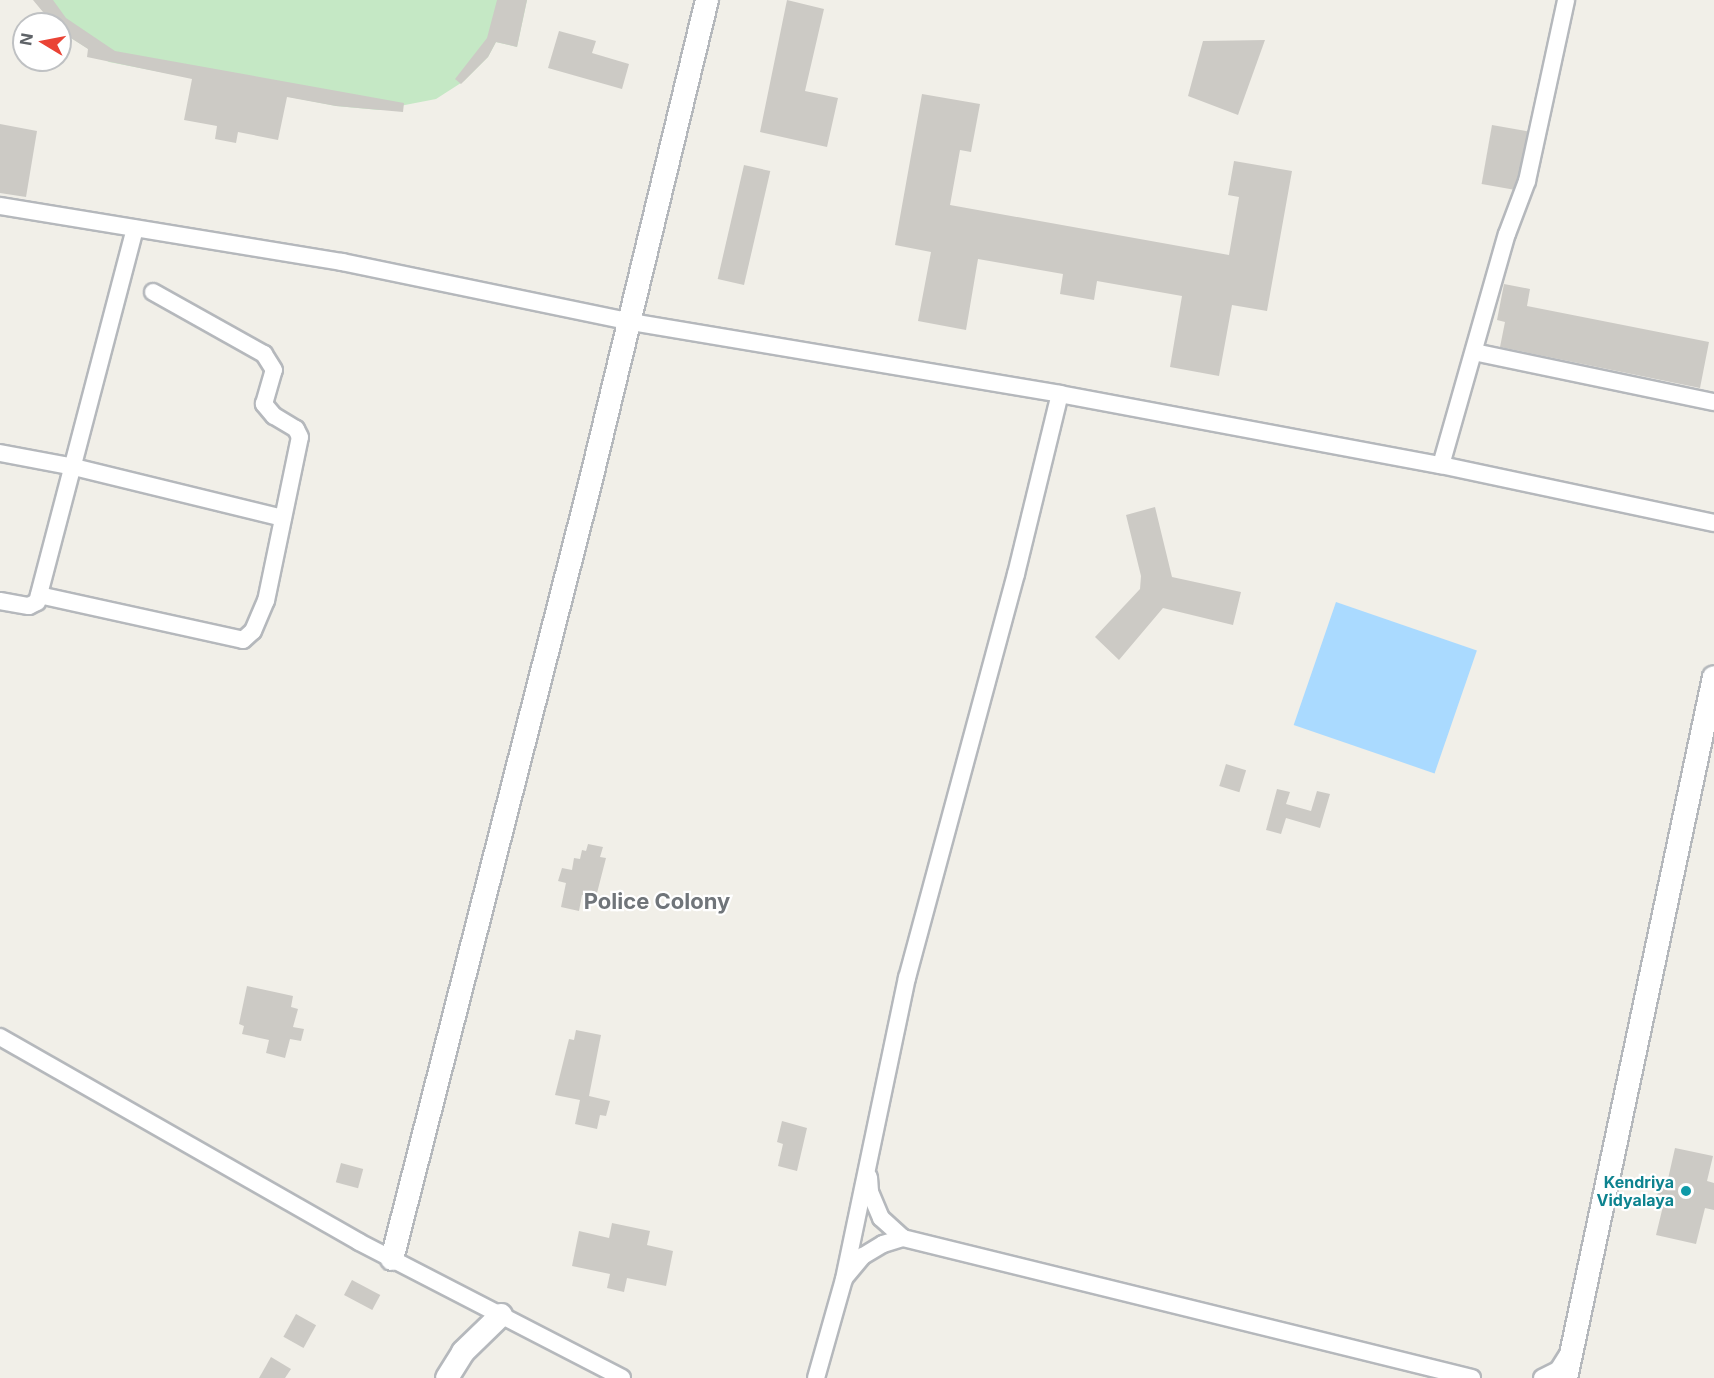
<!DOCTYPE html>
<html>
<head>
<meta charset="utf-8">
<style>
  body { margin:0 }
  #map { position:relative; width:1714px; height:1378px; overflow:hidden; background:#f1efe8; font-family:Inter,sans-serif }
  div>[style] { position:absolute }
  .green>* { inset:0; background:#c5e8c5 }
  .water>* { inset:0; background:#aadaff; transform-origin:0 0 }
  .building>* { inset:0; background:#cccac5; transform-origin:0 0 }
  .roads { filter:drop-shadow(2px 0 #b5b8bc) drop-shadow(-2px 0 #b5b8bc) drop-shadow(0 2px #b5b8bc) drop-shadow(0 -2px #b5b8bc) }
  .street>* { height:16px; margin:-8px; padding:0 8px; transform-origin:8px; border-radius:8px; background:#fff }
  .secondary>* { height:22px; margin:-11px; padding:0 11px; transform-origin:11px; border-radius:11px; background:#fff }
  .dots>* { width:16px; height:16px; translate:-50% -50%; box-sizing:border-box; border:3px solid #fff; border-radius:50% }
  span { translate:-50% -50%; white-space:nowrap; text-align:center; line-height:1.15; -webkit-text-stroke:4.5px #fff; paint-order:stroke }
  .culture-label { font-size:16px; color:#0d838f; font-weight:700 }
  .right { translate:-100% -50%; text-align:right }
  .district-label { font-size:22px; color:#70757a; font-weight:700 }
  .north { position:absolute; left:12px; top:12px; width:60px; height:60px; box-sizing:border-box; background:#fff; border:2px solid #bfc1c3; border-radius:50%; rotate:280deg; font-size:16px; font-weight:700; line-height:24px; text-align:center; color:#5f6368 }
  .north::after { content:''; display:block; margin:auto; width:21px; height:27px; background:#ea4335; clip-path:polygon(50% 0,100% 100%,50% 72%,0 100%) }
</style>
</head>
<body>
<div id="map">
  <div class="green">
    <i style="clip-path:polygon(34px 0,527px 0,517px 47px,496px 42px,488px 57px,464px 81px,436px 99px,379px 110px,336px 106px,109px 62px,60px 31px,60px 24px,53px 24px)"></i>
  </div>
  <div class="water">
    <i style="left:1336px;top:602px;width:149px;height:130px;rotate:19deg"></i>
  </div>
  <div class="building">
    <i style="clip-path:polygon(33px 0,53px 0,66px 18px,115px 51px,404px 103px,403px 112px,336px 106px,287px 97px,278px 140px,238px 132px,236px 143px,215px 139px,217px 126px,184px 120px,192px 79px,87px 57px,88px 49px,60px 31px,60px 24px,53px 24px)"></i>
    <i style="clip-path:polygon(497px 0,527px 0,517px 47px,496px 42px,488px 57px,461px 84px,455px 79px,487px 38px)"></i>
    <i style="clip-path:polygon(787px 0,824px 9px,805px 91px,838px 98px,827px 147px,760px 132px)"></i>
    <i style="clip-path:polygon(559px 31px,596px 41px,592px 53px,629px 64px,622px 89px,548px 68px)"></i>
    <i style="clip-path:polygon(1265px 40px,1238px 115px,1188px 96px,1203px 41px)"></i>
    <i style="clip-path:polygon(922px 94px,980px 104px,971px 152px,960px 150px,950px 205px,1229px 255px,1239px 197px,1228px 195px,1234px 161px,1292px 171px,1267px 311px,1232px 305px,1219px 376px,1170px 367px,1182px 296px,1097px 281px,1094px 300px,1060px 294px,1063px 274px,978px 259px,966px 330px,918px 321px,931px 252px,895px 245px)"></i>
    <i style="clip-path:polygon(0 124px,37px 131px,26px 197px,0 193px)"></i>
    <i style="left:1492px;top:125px;width:36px;height:60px;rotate:10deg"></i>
    <i style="left:744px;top:165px;width:27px;height:117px;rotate:13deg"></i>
    <i style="clip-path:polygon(1504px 284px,1530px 289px,1527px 306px,1709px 342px,1700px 388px,1500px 347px,1505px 322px,1497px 320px)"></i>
    <i style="clip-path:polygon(1155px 507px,1172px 577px,1241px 592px,1233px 625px,1163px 608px,1119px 660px,1095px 637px,1140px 589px,1141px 576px,1126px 515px)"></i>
    <i style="left:1226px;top:764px;width:21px;height:23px;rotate:17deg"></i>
    <i style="clip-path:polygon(1277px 789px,1290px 792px,1286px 804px,1311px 811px,1317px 791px,1330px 794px,1320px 828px,1286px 818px,1281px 834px,1266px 830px)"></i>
    <i style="clip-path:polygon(588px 844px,603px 847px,600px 857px,606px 858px,597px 893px,589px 891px,588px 896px,582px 895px,579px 911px,561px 907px,566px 883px,558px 881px,562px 868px,572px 870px,574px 858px,580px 859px,582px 850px,586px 851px)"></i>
    <i style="clip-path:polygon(247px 986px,293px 996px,291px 1007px,298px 1009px,293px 1027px,304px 1029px,301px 1041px,290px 1039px,285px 1058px,266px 1053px,269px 1040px,242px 1034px,244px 1026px,239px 1024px)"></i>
    <i style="clip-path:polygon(576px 1030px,601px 1035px,589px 1096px,610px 1101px,606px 1116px,600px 1115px,597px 1129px,575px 1124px,580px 1100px,555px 1095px,569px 1039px,574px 1040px)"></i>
    <i style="clip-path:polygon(782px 1121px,807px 1128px,797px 1171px,778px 1166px,783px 1144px,777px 1142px)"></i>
    <i style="clip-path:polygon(1675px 1148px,1713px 1156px,1707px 1181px,1714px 1183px,1714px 1210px,1705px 1208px,1696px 1244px,1656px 1235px,1664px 1202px,1656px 1200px,1661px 1180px,1668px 1179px)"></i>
    <i style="left:341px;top:1163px;width:23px;height:20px;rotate:15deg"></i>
    <i style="clip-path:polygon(612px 1223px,650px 1231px,647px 1245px,673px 1251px,666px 1286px,627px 1278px,624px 1292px,607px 1288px,610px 1274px,572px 1266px,579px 1231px,609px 1238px)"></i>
    <i style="left:352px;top:1280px;width:32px;height:17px;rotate:28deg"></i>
    <i style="left:296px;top:1314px;width:23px;height:26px;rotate:29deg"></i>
    <i style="clip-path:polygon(271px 1357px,291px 1369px,285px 1378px,259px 1378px)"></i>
  </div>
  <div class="roads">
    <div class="street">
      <i style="left:0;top:206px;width:347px;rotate:9.3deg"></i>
      <i style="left:342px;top:262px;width:295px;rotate:11.7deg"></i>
      <i style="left:631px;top:322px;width:435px;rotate:9.5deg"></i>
      <i style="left:1060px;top:394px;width:388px;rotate:10.6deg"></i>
      <i style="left:1441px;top:465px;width:279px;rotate:12deg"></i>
      <i style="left:1474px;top:352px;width:245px;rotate:11.8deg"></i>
      <i style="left:0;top:453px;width:75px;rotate:10.7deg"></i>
      <i style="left:74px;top:467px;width:215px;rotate:13.7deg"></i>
      <i style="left:1441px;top:465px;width:240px;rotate:-74.1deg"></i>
      <i style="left:1507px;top:234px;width:57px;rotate:-69.3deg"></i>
      <i style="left:1527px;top:181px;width:185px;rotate:-77.8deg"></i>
      <i style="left:39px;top:595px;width:209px;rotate:12.4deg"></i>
      <i style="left:243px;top:640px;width:13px;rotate:-42deg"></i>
      <i style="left:253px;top:631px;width:33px;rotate:-67deg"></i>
      <i style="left:266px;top:601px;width:167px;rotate:-78.3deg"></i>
      <i style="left:300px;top:437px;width:9px;rotate:-117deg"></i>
      <i style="left:296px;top:429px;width:26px;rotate:-149deg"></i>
      <i style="left:274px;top:416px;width:16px;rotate:-130deg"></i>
      <i style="left:264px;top:404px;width:35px;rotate:-74deg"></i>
      <i style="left:274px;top:370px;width:19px;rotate:-122deg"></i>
      <i style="left:264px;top:354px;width:127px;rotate:-150.8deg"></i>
      <i style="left:0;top:601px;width:29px;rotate:10deg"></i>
      <i style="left:29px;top:606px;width:9px;rotate:-27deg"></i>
      <i style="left:37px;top:602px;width:386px;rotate:-75.3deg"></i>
      <i style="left:0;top:1037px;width:413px;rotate:29.7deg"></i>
      <i style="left:359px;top:1242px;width:296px;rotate:27.3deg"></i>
      <i style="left:869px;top:1177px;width:15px;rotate:86deg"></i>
      <i style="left:870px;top:1192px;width:28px;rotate:67deg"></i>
      <i style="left:881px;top:1218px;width:30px;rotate:42deg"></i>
      <i style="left:903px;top:1238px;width:586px;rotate:13.82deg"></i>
      <i style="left:846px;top:1276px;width:26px;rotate:-50deg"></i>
      <i style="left:863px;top:1256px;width:23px;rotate:-31deg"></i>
      <i style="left:883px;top:1244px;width:21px;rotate:-17deg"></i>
      <i style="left:816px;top:1378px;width:103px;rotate:-74.2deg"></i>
      <i style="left:844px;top:1279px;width:308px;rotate:-78.2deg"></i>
      <i style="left:907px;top:978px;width:418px;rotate:-74.9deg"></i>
      <i style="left:1016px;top:574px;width:185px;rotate:-76.3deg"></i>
      <i style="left:1542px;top:1378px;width:18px;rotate:-27deg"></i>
      <i style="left:1558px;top:1370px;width:19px;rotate:-58deg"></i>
    </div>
    <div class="secondary">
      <i style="left:392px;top:1259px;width:796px;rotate:-75.67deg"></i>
      <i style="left:589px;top:488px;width:502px;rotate:-76.41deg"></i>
      <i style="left:447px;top:1378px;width:31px;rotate:-58deg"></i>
      <i style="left:463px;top:1352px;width:53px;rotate:-44.2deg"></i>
      <i style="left:1566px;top:1378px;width:716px;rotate:-78.08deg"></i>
    </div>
  </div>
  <div class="dots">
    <i style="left:1686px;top:1191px;background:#0f9aa8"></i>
  </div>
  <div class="culture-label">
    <span class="right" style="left:1674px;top:1191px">Kendriya<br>Vidyalaya</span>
  </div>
  <div class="district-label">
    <span style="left:657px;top:902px">Police Colony</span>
  </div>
  <div class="north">N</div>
</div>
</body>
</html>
